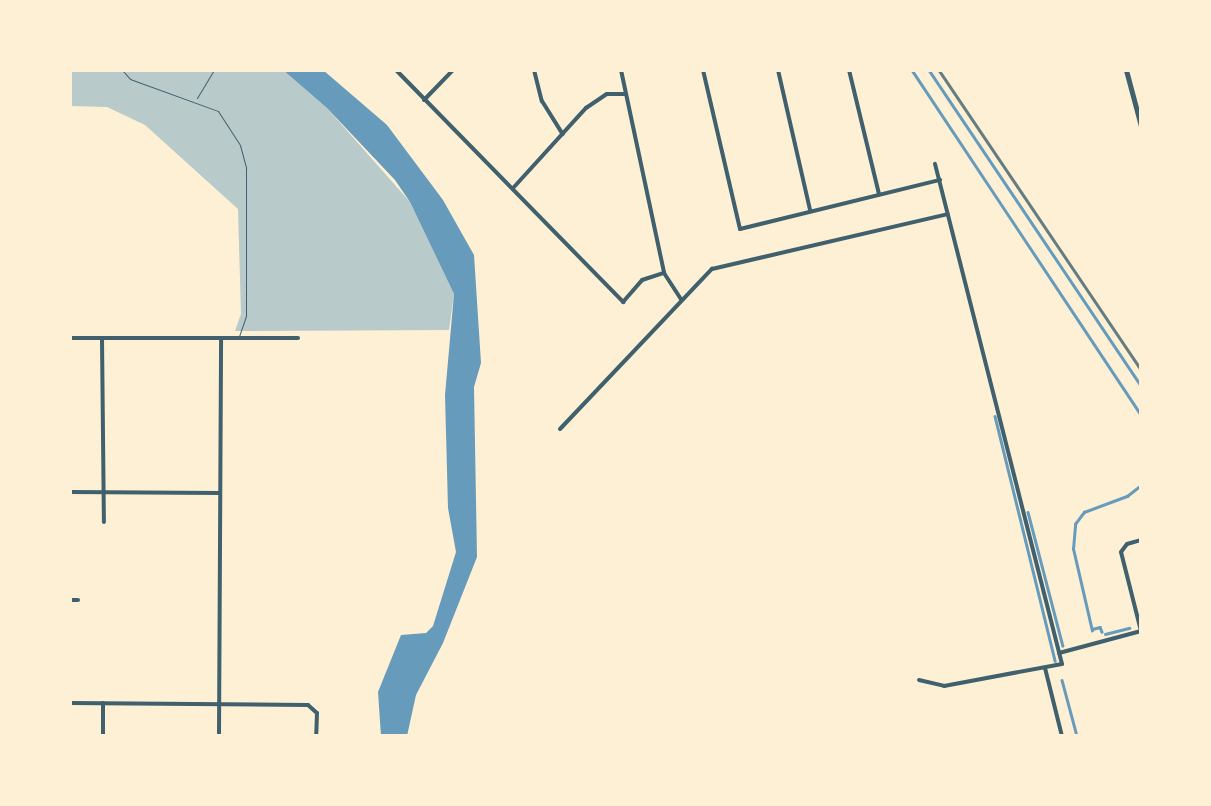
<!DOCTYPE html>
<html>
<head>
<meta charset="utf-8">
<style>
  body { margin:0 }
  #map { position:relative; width:1211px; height:806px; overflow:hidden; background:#fdf0d5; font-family:Quicksand,sans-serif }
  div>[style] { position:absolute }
  .green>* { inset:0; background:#b9caca }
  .water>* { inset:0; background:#669bbc }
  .stream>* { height:2.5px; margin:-1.25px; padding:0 1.25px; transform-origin:1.25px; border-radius:1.25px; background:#669bbc }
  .service>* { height:1px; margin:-0.5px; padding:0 0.5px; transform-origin:0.5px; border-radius:0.5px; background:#3f606c }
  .minor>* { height:4px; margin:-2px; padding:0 2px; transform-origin:2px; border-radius:2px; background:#3f606c }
  .tertiary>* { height:5px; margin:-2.5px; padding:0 2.5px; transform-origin:2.5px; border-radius:2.5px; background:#3f606c }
  .rail>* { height:2.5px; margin:-1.25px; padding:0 1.25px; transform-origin:1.25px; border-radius:1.25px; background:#657d81 }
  span { translate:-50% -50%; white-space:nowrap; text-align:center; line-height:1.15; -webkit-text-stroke:9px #fdf0d5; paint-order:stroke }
  .frame { position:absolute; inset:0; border:72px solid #fdf0d5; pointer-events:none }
</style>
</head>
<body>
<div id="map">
  <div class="green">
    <i style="clip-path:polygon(70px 70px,283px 70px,327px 108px,410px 202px,454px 294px,449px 330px,235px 331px,241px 314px,238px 209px,145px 125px,107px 107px,70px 106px)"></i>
  </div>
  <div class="water">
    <i style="clip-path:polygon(283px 70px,323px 70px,387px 125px,443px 200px,474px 255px,481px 363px,474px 387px,477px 557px,443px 643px,416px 695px,407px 736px,381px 736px,378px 692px,401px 635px,426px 633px,433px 626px,456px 552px,448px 508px,445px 395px,454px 294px,410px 202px,395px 180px,327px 108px)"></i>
  </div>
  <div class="stream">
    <i style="left:912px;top:70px;width:414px;rotate:56.4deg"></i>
    <i style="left:929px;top:70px;width:381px;rotate:56.1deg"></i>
    <i style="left:995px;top:416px;width:252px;rotate:76.2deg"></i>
    <i style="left:1028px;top:512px;width:138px;rotate:75.4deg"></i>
    <i style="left:1092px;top:629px;width:8px;rotate:-14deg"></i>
    <i style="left:1100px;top:627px;width:5px;rotate:68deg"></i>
    <i style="left:1092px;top:631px;width:84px;rotate:-103deg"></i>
    <i style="left:1073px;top:549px;width:25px;rotate:-85deg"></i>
    <i style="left:1075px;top:524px;width:15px;rotate:-53deg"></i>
    <i style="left:1084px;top:512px;width:46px;rotate:-20.4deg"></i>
    <i style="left:1127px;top:496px;width:18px;rotate:-38deg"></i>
    <i style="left:1105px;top:634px;width:25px;rotate:-14deg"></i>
    <i style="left:1062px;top:680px;width:58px;rotate:75deg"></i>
  </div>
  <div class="service">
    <i style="left:122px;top:70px;width:12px;rotate:48deg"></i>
    <i style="left:130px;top:79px;width:94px;rotate:20deg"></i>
    <i style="left:218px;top:111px;width:40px;rotate:57.1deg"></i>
    <i style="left:240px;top:145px;width:24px;rotate:75deg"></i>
    <i style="left:246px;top:168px;width:148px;rotate:90deg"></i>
    <i style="left:246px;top:316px;width:21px;rotate:109deg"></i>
    <i style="left:197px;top:98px;width:33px;rotate:-59deg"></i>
  </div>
  <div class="minor">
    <i style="left:396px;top:70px;width:325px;rotate:45.6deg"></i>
    <i style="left:623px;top:302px;width:29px;rotate:-49deg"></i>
    <i style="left:642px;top:280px;width:23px;rotate:-18deg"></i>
    <i style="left:534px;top:70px;width:32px;rotate:76deg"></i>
    <i style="left:542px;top:101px;width:39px;rotate:58deg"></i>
    <i style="left:621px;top:70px;width:208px;rotate:78deg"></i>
    <i style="left:664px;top:273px;width:31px;rotate:57deg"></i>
    <i style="left:703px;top:70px;width:163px;rotate:76.9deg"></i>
    <i style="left:740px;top:229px;width:206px;rotate:-13.8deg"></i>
    <i style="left:778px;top:70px;width:144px;rotate:77.1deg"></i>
    <i style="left:849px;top:70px;width:128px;rotate:76.4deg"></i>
    <i style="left:424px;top:100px;width:42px;rotate:-46deg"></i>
    <i style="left:514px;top:187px;width:107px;rotate:-47.7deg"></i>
    <i style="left:586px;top:108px;width:25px;rotate:-34deg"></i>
    <i style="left:607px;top:94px;width:18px"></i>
    <i style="left:70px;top:338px;width:228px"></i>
    <i style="left:102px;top:339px;width:183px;rotate:89.4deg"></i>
    <i style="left:560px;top:429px;width:221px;rotate:-46.5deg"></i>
    <i style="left:712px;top:269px;width:242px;rotate:-13.1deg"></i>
    <i style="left:70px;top:492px;width:150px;rotate:0.4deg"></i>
    <i style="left:70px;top:600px;width:8px"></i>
    <i style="left:1141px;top:631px;width:81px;rotate:-104.2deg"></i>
    <i style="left:1121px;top:552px;width:10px;rotate:-53deg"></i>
    <i style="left:1127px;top:544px;width:15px;rotate:-16deg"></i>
    <i style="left:1059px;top:653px;width:85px;rotate:-15deg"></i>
    <i style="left:1045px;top:668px;width:70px;rotate:76deg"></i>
    <i style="left:919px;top:680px;width:26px;rotate:13deg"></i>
    <i style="left:944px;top:686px;width:120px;rotate:-10.6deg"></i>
    <i style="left:1062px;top:664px;width:516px;rotate:-104.25deg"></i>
    <i style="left:70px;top:703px;width:238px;rotate:0.5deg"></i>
    <i style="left:308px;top:705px;width:12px;rotate:42deg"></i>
    <i style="left:317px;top:713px;width:23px;rotate:92deg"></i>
    <i style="left:103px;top:736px;width:33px;rotate:-90deg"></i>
    <i style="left:219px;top:736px;width:397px;rotate:-89.7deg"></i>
  </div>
  <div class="tertiary">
    <i style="left:1126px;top:70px;width:58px;rotate:75deg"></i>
  </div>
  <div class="rail">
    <i style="left:939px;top:70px;width:362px;rotate:56deg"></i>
  </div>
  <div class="frame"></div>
</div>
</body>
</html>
